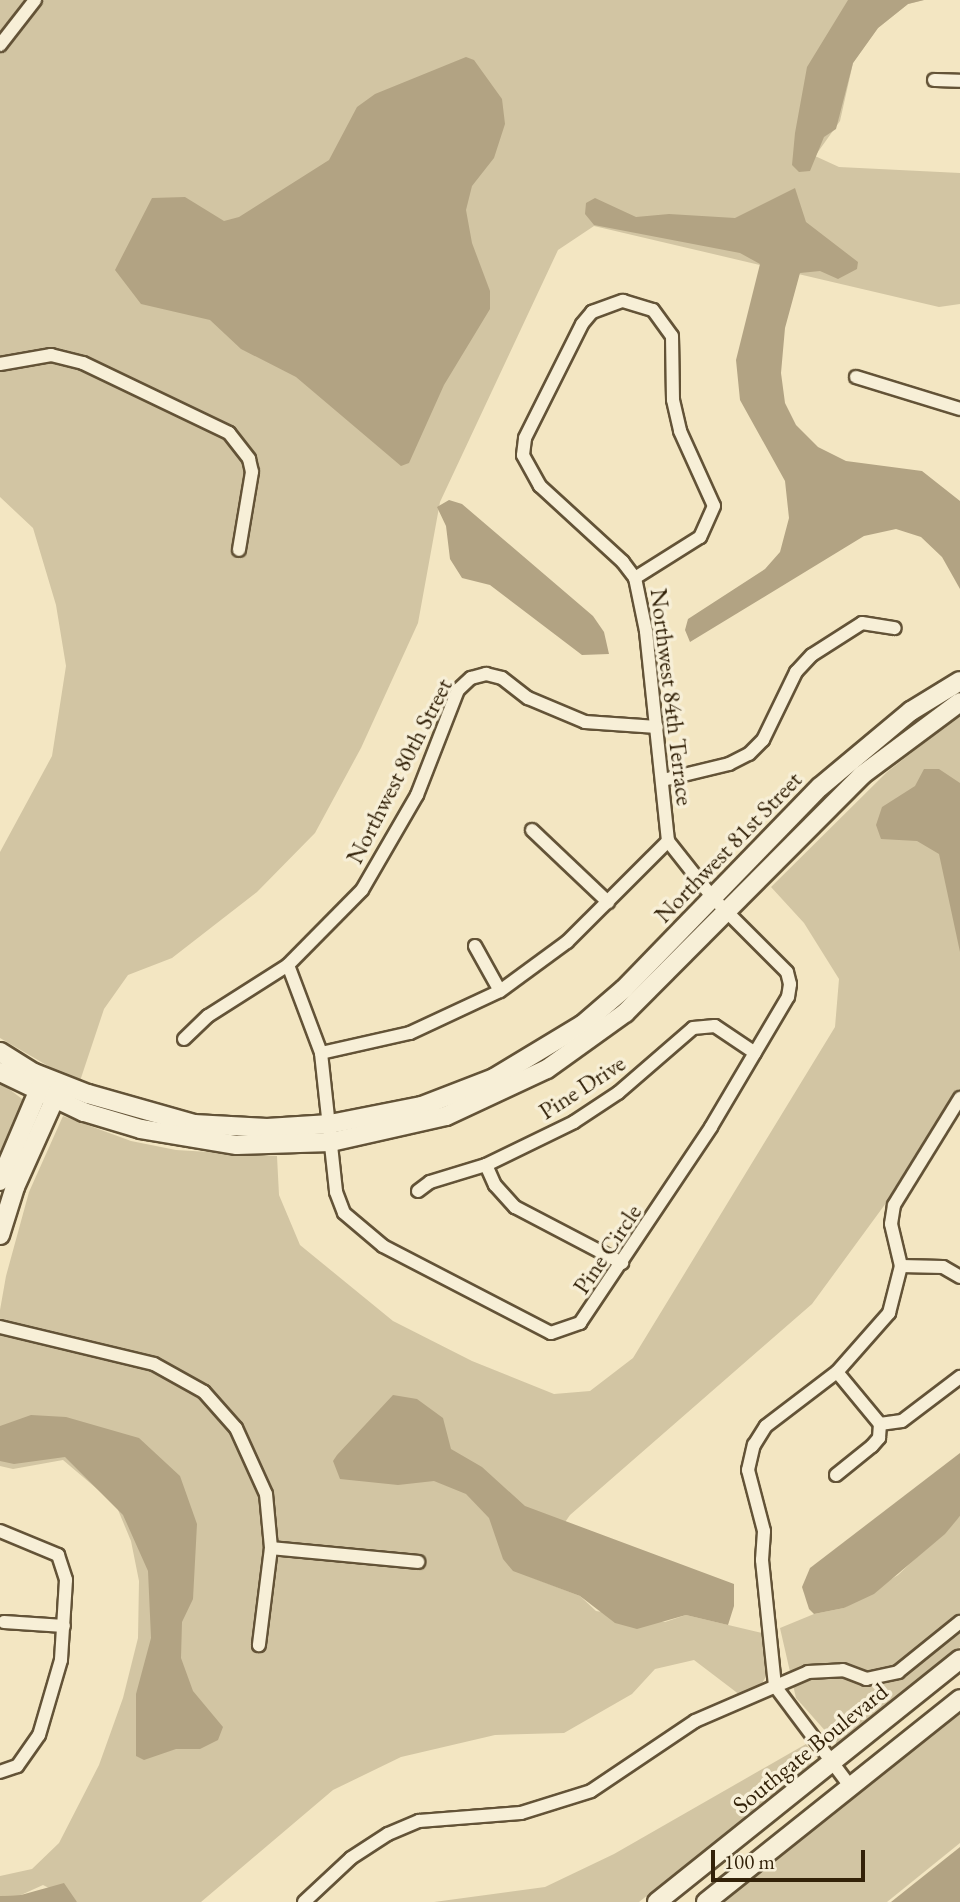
<!DOCTYPE html>
<html>
<head>
<meta charset="utf-8">
<style>
  body { margin:0 }
  #map { position:relative; width:960px; height:1902px; overflow:hidden; background:#f3e6c2; font-family:"EB Garamond",serif }
  div>[style] { position:absolute }
  .green>* { inset:0; background:#d2c5a3 }
  .water>* { inset:0; background:#b2a383 }
  .roads { filter:drop-shadow(2px 0 #635337) drop-shadow(-2px 0 #635337) drop-shadow(0 2px #635337) drop-shadow(0 -2px #635337) }
  .street>* { height:12px; margin:-6px; padding:0 6px; transform-origin:6px; border-radius:6px; background:#f7efd7 }
  .secondary>* { height:18px; margin:-9px; padding:0 9px; transform-origin:9px; border-radius:9px; background:#f7efd7 }
  span { translate:-50% -50%; white-space:nowrap; text-align:center; line-height:1.15; -webkit-text-stroke:7px #f7efd7; paint-order:stroke }
  .street-label { font-size:24px; color:#332209 }
  .scale { position:absolute; left:711px; top:1850px; width:154px; height:32px; box-sizing:border-box; border:4px solid #332209; border-top:0; padding-left:9px; font-size:21px; line-height:24px; white-space:nowrap; color:#332209; -webkit-text-stroke:5px #f7efd7; paint-order:stroke }
</style>
</head>
<body>
<div id="map">
  <div class="green">
    <i style="clip-path:polygon(0 0,924px 0,908px 4px,878px 28px,853px 63px,840px 121px,815px 156px,839px 167px,960px 173px,960px 304px,939px 307px,594px 226px,558px 250px,440px 502px,418px 623px,361px 748px,315px 833px,257px 892px,172px 958px,128px 975px,104px 1009px,79px 1084px,0 1038px,0 852px,52px 756px,66px 666px,56px 605px,33px 528px,0 497px)"></i>
    <i style="clip-path:polygon(960px 715px,960px 1102px,812px 1304px,570px 1515px,528px 1576px,580px 1596px,596px 1611px,665px 1622px,686px 1615px,762px 1633px,767px 1675px,761px 1685px,740px 1695px,694px 1660px,655px 1669px,632px 1694px,564px 1733px,495px 1735px,401px 1757px,333px 1790px,201px 1902px,77px 1902px,43px 1885px,21px 1895px,0 1896px,0 1876px,32px 1869px,59px 1843px,99px 1765px,123px 1698px,138px 1638px,139px 1581px,131px 1541px,116px 1505px,63px 1460px,13px 1469px,0 1466px,0 1310px,6px 1276px,29px 1192px,63px 1116px,131px 1141px,176px 1150px,277px 1156px,279px 1195px,300px 1245px,393px 1321px,472px 1361px,554px 1394px,590px 1391px,633px 1358px,835px 1027px,839px 979px,804px 923px,771px 887px,887px 772px)"></i>
    <i style="clip-path:polygon(0 1082px,26px 1102px,0 1168px)"></i>
    <i style="clip-path:polygon(960px 1516px,960px 1647px,837px 1744px,796px 1698px,780px 1628px,814px 1614px,844px 1608px,898px 1575px)"></i>
    <i style="clip-path:polygon(960px 1711px,960px 1843px,887px 1902px,720px 1902px)"></i>
    <i style="clip-path:polygon(806px 1744px,813px 1753px,812px 1765px,639px 1902px,434px 1902px,545px 1887px,614px 1854px)"></i>
  </div>
  <div class="water">
    <i style="clip-path:polygon(848px 0,924px 0,908px 4px,878px 28px,853px 63px,836px 129px,824px 137px,810px 171px,799px 172px,792px 165px,795px 133px,807px 67px)"></i>
    <i style="clip-path:polygon(466px 57px,474px 60px,502px 99px,505px 124px,494px 158px,472px 186px,466px 210px,472px 243px,490px 291px,490px 309px,444px 385px,409px 463px,401px 466px,296px 377px,241px 349px,210px 320px,141px 304px,115px 270px,152px 198px,185px 197px,224px 221px,239px 217px,329px 160px,357px 107px,375px 94px)"></i>
    <i style="clip-path:polygon(795px 188px,806px 222px,858px 262px,857px 269px,838px 279px,820px 271px,800px 273px,785px 328px,781px 373px,785px 403px,796px 425px,818px 447px,846px 461px,922px 471px,960px 501px,960px 589px,942px 557px,921px 537px,896px 529px,864px 536px,690px 642px,685px 630px,688px 619px,765px 569px,780px 552px,789px 518px,785px 481px,740px 400px,736px 360px,760px 264px,740px 253px,594px 225px,585px 214px,586px 203px,595px 198px,636px 217px,669px 214px,735px 218px)"></i>
    <i style="clip-path:polygon(449px 500px,462px 504px,593px 616px,604px 632px,609px 654px,582px 655px,490px 585px,462px 578px,450px 559px,446px 526px,437px 507px)"></i>
    <i style="clip-path:polygon(924px 769px,939px 769px,960px 783px,960px 952px,939px 854px,917px 841px,881px 839px,876px 825px,882px 807px,915px 786px)"></i>
    <i style="clip-path:polygon(393px 1395px,417px 1399px,443px 1418px,451px 1449px,482px 1467px,525px 1506px,734px 1584px,734px 1606px,728px 1625px,686px 1615px,637px 1629px,615px 1623px,580px 1596px,513px 1571px,503px 1559px,489px 1518px,466px 1494px,434px 1481px,398px 1485px,340px 1479px,333px 1461px,337px 1455px)"></i>
    <i style="clip-path:polygon(31px 1415px,66px 1417px,139px 1438px,180px 1476px,197px 1524px,193px 1599px,182px 1622px,181px 1658px,193px 1691px,223px 1727px,218px 1740px,200px 1749px,176px 1749px,144px 1760px,136px 1756px,136px 1694px,151px 1638px,148px 1571px,123px 1515px,65px 1457px,14px 1464px,0 1461px,0 1426px)"></i>
    <i style="clip-path:polygon(960px 1453px,960px 1516px,945px 1534px,874px 1594px,844px 1608px,814px 1614px,809px 1609px,802px 1587px,810px 1568px)"></i>
    <i style="clip-path:polygon(960px 1847px,960px 1902px,891px 1902px)"></i>
    <i style="clip-path:polygon(64px 1883px,77px 1902px,0 1902px,0 1896px,21px 1895px)"></i>
  </div>
  <div class="roads">
    <div class="street">
      <i style="left:0;top:45px;width:57px;rotate:-52.1deg"></i>
      <i style="left:934px;top:80px;width:26px;rotate:2deg"></i>
      <i style="left:0;top:364px;width:52px;rotate:-10deg"></i>
      <i style="left:51px;top:355px;width:33px;rotate:14deg"></i>
      <i style="left:83px;top:363px;width:162px;rotate:25.6deg"></i>
      <i style="left:229px;top:433px;width:33px;rotate:52deg"></i>
      <i style="left:249px;top:459px;width:13px;rotate:77deg"></i>
      <i style="left:252px;top:472px;width:79px;rotate:99.5deg"></i>
      <i style="left:856px;top:377px;width:109px;rotate:17.1deg"></i>
      <i style="left:663px;top:780px;width:68px;rotate:-13.6deg"></i>
      <i style="left:729px;top:764px;width:22px;rotate:-27deg"></i>
      <i style="left:749px;top:754px;width:20px;rotate:-45deg"></i>
      <i style="left:763px;top:740px;width:76px;rotate:-64.1deg"></i>
      <i style="left:796px;top:672px;width:23px;rotate:-47deg"></i>
      <i style="left:812px;top:655px;width:59px;rotate:-32.6deg"></i>
      <i style="left:862px;top:623px;width:33px;rotate:9deg"></i>
      <i style="left:532px;top:830px;width:105px;rotate:43.5deg"></i>
      <i style="left:475px;top:946px;width:51px;rotate:60.9deg"></i>
      <i style="left:288px;top:965px;width:94px;rotate:69.4deg"></i>
      <i style="left:321px;top:1053px;width:140px;rotate:83.8deg"></i>
      <i style="left:336px;top:1192px;width:22px;rotate:69deg"></i>
      <i style="left:344px;top:1213px;width:51px;rotate:40.2deg"></i>
      <i style="left:383px;top:1246px;width:189px;rotate:27.4deg"></i>
      <i style="left:551px;top:1333px;width:31px;rotate:-19deg"></i>
      <i style="left:580px;top:1323px;width:236px;rotate:-56.2deg"></i>
      <i style="left:711px;top:1127px;width:151px;rotate:-59.4deg"></i>
      <i style="left:788px;top:997px;width:13px;rotate:-81deg"></i>
      <i style="left:790px;top:984px;width:12px;rotate:-104deg"></i>
      <i style="left:787px;top:972px;width:105px;rotate:-135deg"></i>
      <i style="left:713px;top:898px;width:73px;rotate:-128.3deg"></i>
      <i style="left:668px;top:841px;width:211px;rotate:-96deg"></i>
      <i style="left:646px;top:631px;width:54px;rotate:-101.7deg"></i>
      <i style="left:635px;top:578px;width:20px;rotate:-127deg"></i>
      <i style="left:623px;top:562px;width:113px;rotate:-137.5deg"></i>
      <i style="left:540px;top:486px;width:35px;rotate:-119deg"></i>
      <i style="left:523px;top:455px;width:17px;rotate:-83deg"></i>
      <i style="left:525px;top:438px;width:127px;rotate:-63.4deg"></i>
      <i style="left:582px;top:324px;width:16px;rotate:-50deg"></i>
      <i style="left:592px;top:312px;width:33px;rotate:-20deg"></i>
      <i style="left:623px;top:301px;width:31px;rotate:17deg"></i>
      <i style="left:653px;top:310px;width:32px;rotate:54deg"></i>
      <i style="left:672px;top:336px;width:64px;rotate:89.1deg"></i>
      <i style="left:673px;top:400px;width:32px;rotate:77deg"></i>
      <i style="left:680px;top:431px;width:82px;rotate:65.6deg"></i>
      <i style="left:714px;top:506px;width:34px;rotate:114deg"></i>
      <i style="left:700px;top:537px;width:77px;rotate:147.8deg"></i>
      <i style="left:184px;top:1039px;width:33px;rotate:-44deg"></i>
      <i style="left:208px;top:1016px;width:95px;rotate:-32.5deg"></i>
      <i style="left:288px;top:965px;width:105px;rotate:-45.4deg"></i>
      <i style="left:362px;top:890px;width:110px;rotate:-59.9deg"></i>
      <i style="left:417px;top:795px;width:113px;rotate:-68.7deg"></i>
      <i style="left:458px;top:690px;width:18px;rotate:-43deg"></i>
      <i style="left:471px;top:678px;width:16px;rotate:-15deg"></i>
      <i style="left:486px;top:674px;width:16px;rotate:14deg"></i>
      <i style="left:502px;top:678px;width:33px;rotate:38deg"></i>
      <i style="left:528px;top:698px;width:62px;rotate:22.8deg"></i>
      <i style="left:585px;top:722px;width:72px;rotate:4deg"></i>
      <i style="left:321px;top:1053px;width:91px;rotate:-12.7deg"></i>
      <i style="left:410px;top:1033px;width:99px;rotate:-25deg"></i>
      <i style="left:500px;top:991px;width:83px;rotate:-36.2deg"></i>
      <i style="left:567px;top:942px;width:143px;rotate:-45deg"></i>
      <i style="left:486px;top:1165px;width:22px;rotate:66deg"></i>
      <i style="left:495px;top:1185px;width:30px;rotate:48deg"></i>
      <i style="left:515px;top:1207px;width:121px;rotate:27.6deg"></i>
      <i style="left:418px;top:1191px;width:15px;rotate:-37deg"></i>
      <i style="left:430px;top:1182px;width:59px;rotate:-16.9deg"></i>
      <i style="left:486px;top:1165px;width:98px;rotate:-26deg"></i>
      <i style="left:574px;top:1122px;width:53px;rotate:-33.4deg"></i>
      <i style="left:618px;top:1093px;width:99px;rotate:-40.9deg"></i>
      <i style="left:693px;top:1028px;width:22px;rotate:-5deg"></i>
      <i style="left:715px;top:1026px;width:48px;rotate:34deg"></i>
      <i style="left:901px;top:1266px;width:42px;rotate:1.4deg"></i>
      <i style="left:943px;top:1267px;width:20px;rotate:30deg"></i>
      <i style="left:0;top:1327px;width:158px;rotate:13.5deg"></i>
      <i style="left:154px;top:1364px;width:57px;rotate:29.2deg"></i>
      <i style="left:204px;top:1392px;width:48px;rotate:48.4deg"></i>
      <i style="left:236px;top:1428px;width:72px;rotate:65.6deg"></i>
      <i style="left:266px;top:1494px;width:54px;rotate:84.7deg"></i>
      <i style="left:271px;top:1548px;width:98px;rotate:97.1deg"></i>
      <i style="left:837px;top:1372px;width:67px;rotate:50.4deg"></i>
      <i style="left:880px;top:1424px;width:22px;rotate:-8deg"></i>
      <i style="left:902px;top:1421px;width:73px;rotate:-37.2deg"></i>
      <i style="left:836px;top:1475px;width:46px;rotate:-38.9deg"></i>
      <i style="left:872px;top:1446px;width:11px;rotate:-49deg"></i>
      <i style="left:879px;top:1438px;width:14px;rotate:-86deg"></i>
      <i style="left:0;top:1531px;width:63px;rotate:22.5deg"></i>
      <i style="left:58px;top:1555px;width:26px;rotate:72deg"></i>
      <i style="left:66px;top:1580px;width:80px;rotate:93.6deg"></i>
      <i style="left:61px;top:1660px;width:78px;rotate:106.3deg"></i>
      <i style="left:39px;top:1735px;width:38px;rotate:125deg"></i>
      <i style="left:17px;top:1766px;width:18px;rotate:161deg"></i>
      <i style="left:271px;top:1548px;width:148px;rotate:5.4deg"></i>
      <i style="left:4px;top:1622px;width:60px;rotate:3.8deg"></i>
      <i style="left:850px;top:1786px;width:125px;rotate:-126.9deg"></i>
      <i style="left:775px;top:1686px;width:127px;rotate:-95.9deg"></i>
      <i style="left:762px;top:1560px;width:29px;rotate:-86deg"></i>
      <i style="left:764px;top:1531px;width:63px;rotate:-104.7deg"></i>
      <i style="left:748px;top:1470px;width:26px;rotate:-77deg"></i>
      <i style="left:754px;top:1445px;width:22px;rotate:-58deg"></i>
      <i style="left:766px;top:1426px;width:89px;rotate:-37.3deg"></i>
      <i style="left:837px;top:1372px;width:79px;rotate:-48.6deg"></i>
      <i style="left:889px;top:1313px;width:49px;rotate:-75.7deg"></i>
      <i style="left:901px;top:1266px;width:43px;rotate:-103.4deg"></i>
      <i style="left:891px;top:1224px;width:19px;rotate:-81deg"></i>
      <i style="left:894px;top:1205px;width:126px;rotate:-58.3deg"></i>
      <i style="left:304px;top:1902px;width:64px;rotate:-43.1deg"></i>
      <i style="left:351px;top:1858px;width:44px;rotate:-33deg"></i>
      <i style="left:388px;top:1834px;width:34px;rotate:-23deg"></i>
      <i style="left:419px;top:1821px;width:102px;rotate:-4.5deg"></i>
      <i style="left:521px;top:1813px;width:73px;rotate:-17.4deg"></i>
      <i style="left:591px;top:1791px;width:125px;rotate:-33.9deg"></i>
      <i style="left:695px;top:1721px;width:123px;rotate:-23.4deg"></i>
      <i style="left:808px;top:1672px;width:35px;rotate:-3deg"></i>
      <i style="left:843px;top:1670px;width:25px;rotate:21deg"></i>
      <i style="left:866px;top:1679px;width:33px;rotate:-12deg"></i>
      <i style="left:898px;top:1672px;width:80px;rotate:-38.9deg"></i>
    </div>
    <div class="secondary">
      <i style="left:0;top:1052px;width:40px;rotate:32deg"></i>
      <i style="left:34px;top:1073px;width:58px;rotate:21.3deg"></i>
      <i style="left:88px;top:1094px;width:110px;rotate:15.8deg"></i>
      <i style="left:194px;top:1124px;width:73px;rotate:3.1deg"></i>
      <i style="left:267px;top:1128px;width:63px;rotate:-3.6deg"></i>
      <i style="left:330px;top:1124px;width:94px;rotate:-11.1deg"></i>
      <i style="left:422px;top:1106px;width:77px;rotate:-21.3deg"></i>
      <i style="left:494px;top:1078px;width:103px;rotate:-31.1deg"></i>
      <i style="left:582px;top:1025px;width:55px;rotate:-40.6deg"></i>
      <i style="left:624px;top:989px;width:281px;rotate:-45.9deg"></i>
      <i style="left:820px;top:787px;width:119px;rotate:-39.9deg"></i>
      <i style="left:911px;top:711px;width:57px;rotate:-31.5deg"></i>
      <i style="left:0;top:1072px;width:93px;rotate:25.5deg"></i>
      <i style="left:84px;top:1112px;width:59px;rotate:16.6deg"></i>
      <i style="left:141px;top:1129px;width:97px;rotate:9.5deg"></i>
      <i style="left:237px;top:1145px;width:94px;rotate:-1.8deg"></i>
      <i style="left:331px;top:1142px;width:118px;rotate:-12.7deg"></i>
      <i style="left:446px;top:1116px;width:111px;rotate:-25deg"></i>
      <i style="left:547px;top:1069px;width:96px;rotate:-35.7deg"></i>
      <i style="left:625px;top:1013px;width:336px;rotate:-45.1deg"></i>
      <i style="left:862px;top:775px;width:122px;rotate:-36.7deg"></i>
      <i style="left:0;top:1181px;width:104px;rotate:-66.9deg"></i>
      <i style="left:0;top:1235px;width:50px;rotate:-72.6deg"></i>
      <i style="left:15px;top:1187px;width:107px;rotate:-65.8deg"></i>
      <i style="left:657px;top:1902px;width:388px;rotate:-38.7deg"></i>
      <i style="left:706px;top:1902px;width:325px;rotate:-38.6deg"></i>
    </div>
  </div>
  <div class="street-label">
    <span style="left:672px;top:697px;rotate:83deg">Northwest 84th Terrace</span>
    <span style="left:399px;top:771px;rotate:-63deg">Northwest 80th Street</span>
    <span style="left:728px;top:847px;rotate:-46deg">Northwest 81st Street</span>
    <span style="left:582px;top:1087px;rotate:-33deg">Pine Drive</span>
    <span style="left:607px;top:1249px;rotate:-56deg">Pine Circle</span>
    <span style="left:810px;top:1748px;rotate:-39deg">Southgate Boulevard</span>
  </div>
  <div class="scale">100 m</div>
</div>
</body>
</html>
